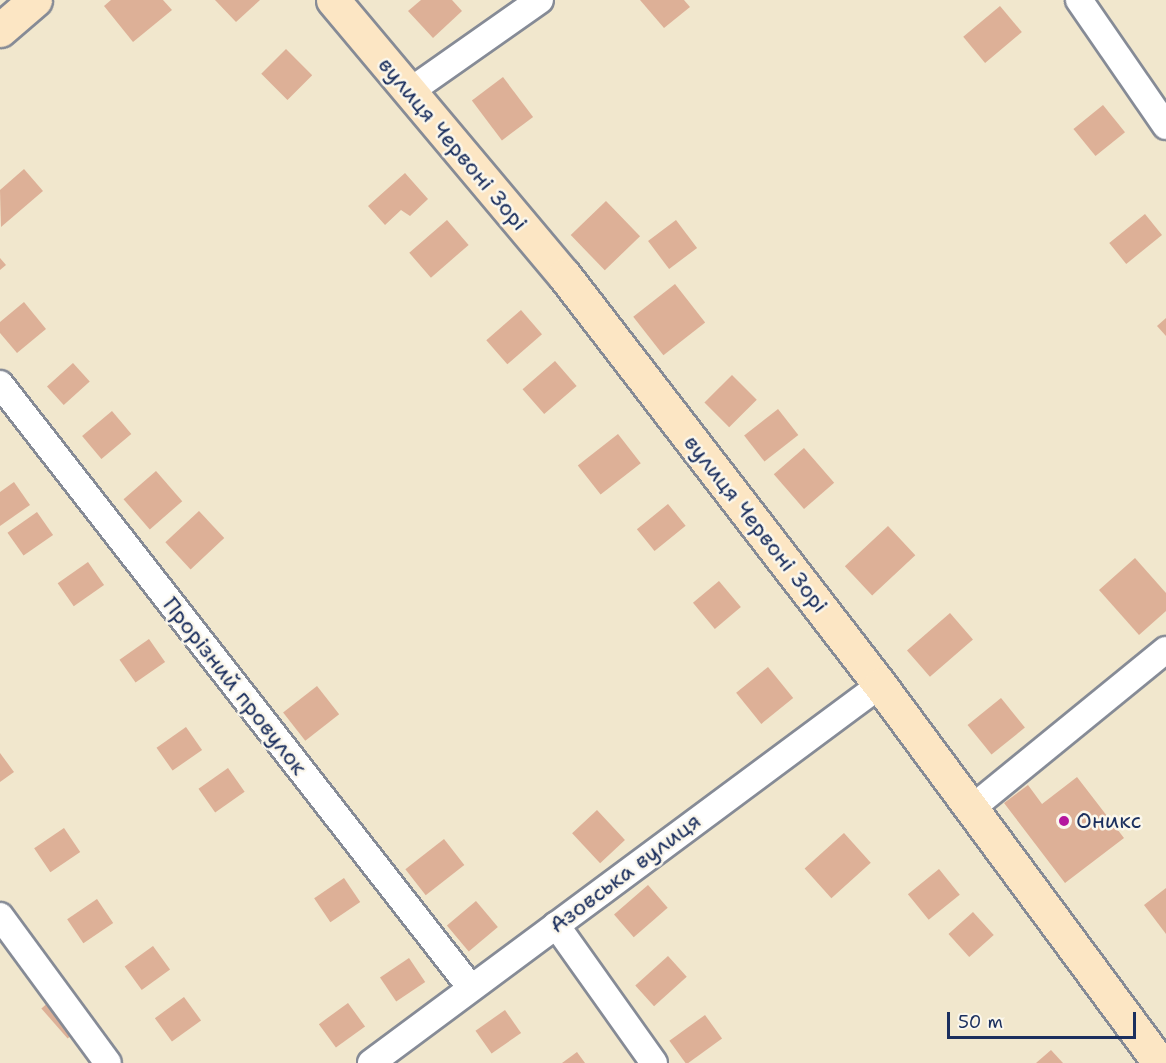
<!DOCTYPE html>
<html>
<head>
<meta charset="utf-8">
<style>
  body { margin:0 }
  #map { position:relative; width:1166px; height:1063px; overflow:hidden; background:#f1e7cd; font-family:"Shantell Sans",sans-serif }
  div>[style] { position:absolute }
  .building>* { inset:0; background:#ddb097; transform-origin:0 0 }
  .roads { filter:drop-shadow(2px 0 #868b96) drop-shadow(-2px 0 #868b96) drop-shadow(0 2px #868b96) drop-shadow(0 -2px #868b96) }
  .street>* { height:26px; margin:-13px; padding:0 13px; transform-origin:13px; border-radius:13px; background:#fff }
  .secondary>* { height:33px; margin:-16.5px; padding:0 16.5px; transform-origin:16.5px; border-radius:16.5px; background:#fce6c4 }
  .dots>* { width:16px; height:16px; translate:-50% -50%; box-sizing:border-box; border:3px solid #fbf7ec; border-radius:50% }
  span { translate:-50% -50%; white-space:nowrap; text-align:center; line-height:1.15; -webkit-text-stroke:5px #fbf7ec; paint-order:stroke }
  .street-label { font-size:22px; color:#1b2f5e }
  .poi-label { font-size:22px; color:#1b2f5e }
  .left { translate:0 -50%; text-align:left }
  .scale { position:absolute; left:947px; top:1012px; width:189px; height:27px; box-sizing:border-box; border:3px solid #1b2f5e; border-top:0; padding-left:8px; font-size:18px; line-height:21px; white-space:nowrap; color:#1b2f5e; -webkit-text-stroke:4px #fbf7ec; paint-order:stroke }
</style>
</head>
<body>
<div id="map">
  <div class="building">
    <i style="clip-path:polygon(111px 0,163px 0,172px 10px,133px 42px,104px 6px)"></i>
    <i style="clip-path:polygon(215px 0,260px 0,236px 22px)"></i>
    <i style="clip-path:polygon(421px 0,452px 0,462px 11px,433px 38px,408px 11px)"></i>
    <i style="clip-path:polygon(640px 0,684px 0,690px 7px,664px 28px)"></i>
    <i style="left:1000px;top:6px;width:34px;height:48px;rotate:50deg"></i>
    <i style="left:286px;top:49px;width:37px;height:35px;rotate:45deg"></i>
    <i style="left:503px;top:77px;width:50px;height:39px;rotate:53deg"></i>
    <i style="left:1103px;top:105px;width:35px;height:38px;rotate:51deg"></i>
    <i style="clip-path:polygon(24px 169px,43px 191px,1px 227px,0 190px)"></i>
    <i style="clip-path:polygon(405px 173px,428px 199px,410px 216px,401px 210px,385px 225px,368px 206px)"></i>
    <i style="left:606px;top:201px;width:49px;height:49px;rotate:46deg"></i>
    <i style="left:1145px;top:214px;width:27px;height:46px;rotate:51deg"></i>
    <i style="left:447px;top:220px;width:33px;height:50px;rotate:49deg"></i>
    <i style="left:676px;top:220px;width:35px;height:35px;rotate:53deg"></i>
    <i style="clip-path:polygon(0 258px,6px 265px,0 270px)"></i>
    <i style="left:675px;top:284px;width:49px;height:53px;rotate:52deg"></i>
    <i style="clip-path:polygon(24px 302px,46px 329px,17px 353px,0 333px,0 322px)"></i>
    <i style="left:521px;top:310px;width:32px;height:46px;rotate:49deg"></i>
    <i style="clip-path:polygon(1166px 318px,1166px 336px,1157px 326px)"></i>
    <i style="left:555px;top:361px;width:33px;height:43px;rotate:49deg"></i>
    <i style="left:73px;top:363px;width:25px;height:35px;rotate:48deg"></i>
    <i style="left:732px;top:375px;width:35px;height:39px;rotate:45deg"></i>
    <i style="left:778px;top:409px;width:33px;height:43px;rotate:52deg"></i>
    <i style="left:112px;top:411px;width:30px;height:39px;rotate:50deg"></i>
    <i style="left:618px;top:434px;width:37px;height:51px;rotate:52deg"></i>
    <i style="left:804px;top:448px;width:46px;height:40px;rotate:49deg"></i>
    <i style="left:156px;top:471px;width:40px;height:43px;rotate:49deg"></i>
    <i style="clip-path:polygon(14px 482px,30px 505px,0 526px,0 492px)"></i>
    <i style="left:668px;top:504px;width:28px;height:40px;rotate:51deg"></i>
    <i style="left:199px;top:511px;width:37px;height:46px;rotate:47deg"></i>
    <i style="left:37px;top:512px;width:28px;height:36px;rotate:55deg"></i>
    <i style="left:888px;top:526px;width:40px;height:59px;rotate:47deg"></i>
    <i style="clip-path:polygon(1135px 558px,1166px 593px,1166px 611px,1139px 635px,1099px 590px)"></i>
    <i style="left:88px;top:562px;width:28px;height:37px;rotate:55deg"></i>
    <i style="left:719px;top:581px;width:34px;height:34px;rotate:50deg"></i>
    <i style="left:950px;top:613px;width:35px;height:57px;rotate:49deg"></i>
    <i style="left:149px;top:639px;width:28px;height:36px;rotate:55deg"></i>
    <i style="left:768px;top:667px;width:40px;height:41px;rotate:51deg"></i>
    <i style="left:317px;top:686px;width:36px;height:43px;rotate:52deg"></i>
    <i style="left:1001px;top:698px;width:38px;height:43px;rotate:51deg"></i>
    <i style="left:186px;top:727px;width:28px;height:36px;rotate:55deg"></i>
    <i style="clip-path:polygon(0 753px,14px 772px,0 782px)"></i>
    <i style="left:228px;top:768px;width:29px;height:36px;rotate:55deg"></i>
    <i style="clip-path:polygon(1077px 777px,1124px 838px,1065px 883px,1004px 803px,1028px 785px,1042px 804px)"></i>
    <i style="left:597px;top:810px;width:41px;height:34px;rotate:47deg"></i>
    <i style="left:64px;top:828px;width:29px;height:36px;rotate:56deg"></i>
    <i style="left:844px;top:833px;width:40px;height:53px;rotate:48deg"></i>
    <i style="left:444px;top:839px;width:33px;height:49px;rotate:52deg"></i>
    <i style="left:939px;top:869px;width:33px;height:40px;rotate:51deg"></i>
    <i style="left:344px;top:878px;width:29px;height:36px;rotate:56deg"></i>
    <i style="left:648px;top:885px;width:30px;height:45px;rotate:49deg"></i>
    <i style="clip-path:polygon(1166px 888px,1166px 934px,1144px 905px)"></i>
    <i style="left:97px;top:899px;width:29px;height:36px;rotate:56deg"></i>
    <i style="left:476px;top:901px;width:34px;height:38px;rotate:50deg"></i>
    <i style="left:973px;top:912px;width:31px;height:33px;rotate:48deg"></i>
    <i style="left:153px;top:946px;width:29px;height:35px;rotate:54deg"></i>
    <i style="left:668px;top:956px;width:28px;height:44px;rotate:48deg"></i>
    <i style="left:409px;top:958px;width:29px;height:35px;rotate:56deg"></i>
    <i style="left:58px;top:994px;width:40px;height:22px;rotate:49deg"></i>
    <i style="left:184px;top:997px;width:29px;height:36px;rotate:54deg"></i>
    <i style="left:348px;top:1003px;width:29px;height:36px;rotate:54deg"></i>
    <i style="left:505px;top:1010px;width:28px;height:36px;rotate:55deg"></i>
    <i style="left:705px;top:1015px;width:29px;height:44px;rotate:54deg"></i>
    <i style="clip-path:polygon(1051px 1050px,1063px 1063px,1036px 1063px)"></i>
    <i style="clip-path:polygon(577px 1052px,585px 1063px,562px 1063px)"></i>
  </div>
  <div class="roads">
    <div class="street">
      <i style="left:1079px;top:0;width:153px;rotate:55.4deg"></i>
      <i style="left:409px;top:92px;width:160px;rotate:-35.1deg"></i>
      <i style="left:0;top:384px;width:766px;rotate:52.05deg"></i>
      <i style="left:972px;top:808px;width:250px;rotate:-39.2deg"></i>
      <i style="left:0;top:916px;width:182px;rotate:53.7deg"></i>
      <i style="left:556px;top:925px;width:169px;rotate:54.6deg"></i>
      <i style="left:371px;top:1063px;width:634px;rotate:-36.6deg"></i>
    </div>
    <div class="secondary">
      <i style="left:333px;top:0;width:359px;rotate:50deg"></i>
      <i style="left:564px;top:275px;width:518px;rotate:52.38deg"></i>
      <i style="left:880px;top:685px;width:470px;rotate:53.5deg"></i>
      <i style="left:0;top:30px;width:46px;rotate:-40.6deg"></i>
    </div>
  </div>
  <div class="dots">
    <i style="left:1064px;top:821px;background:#b5179e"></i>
  </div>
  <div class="street-label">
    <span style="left:453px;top:144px;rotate:50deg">вулиця Червоні Зорі</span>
    <span style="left:756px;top:524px;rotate:52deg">вулиця Червоні Зорі</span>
    <span style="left:235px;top:686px;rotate:52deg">Прорізний провулок</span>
    <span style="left:625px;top:873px;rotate:-37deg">Азовська вулиця</span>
  </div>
  <div class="poi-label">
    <span class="left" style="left:1076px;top:821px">Оникс</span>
  </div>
  <div class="scale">50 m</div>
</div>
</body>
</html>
